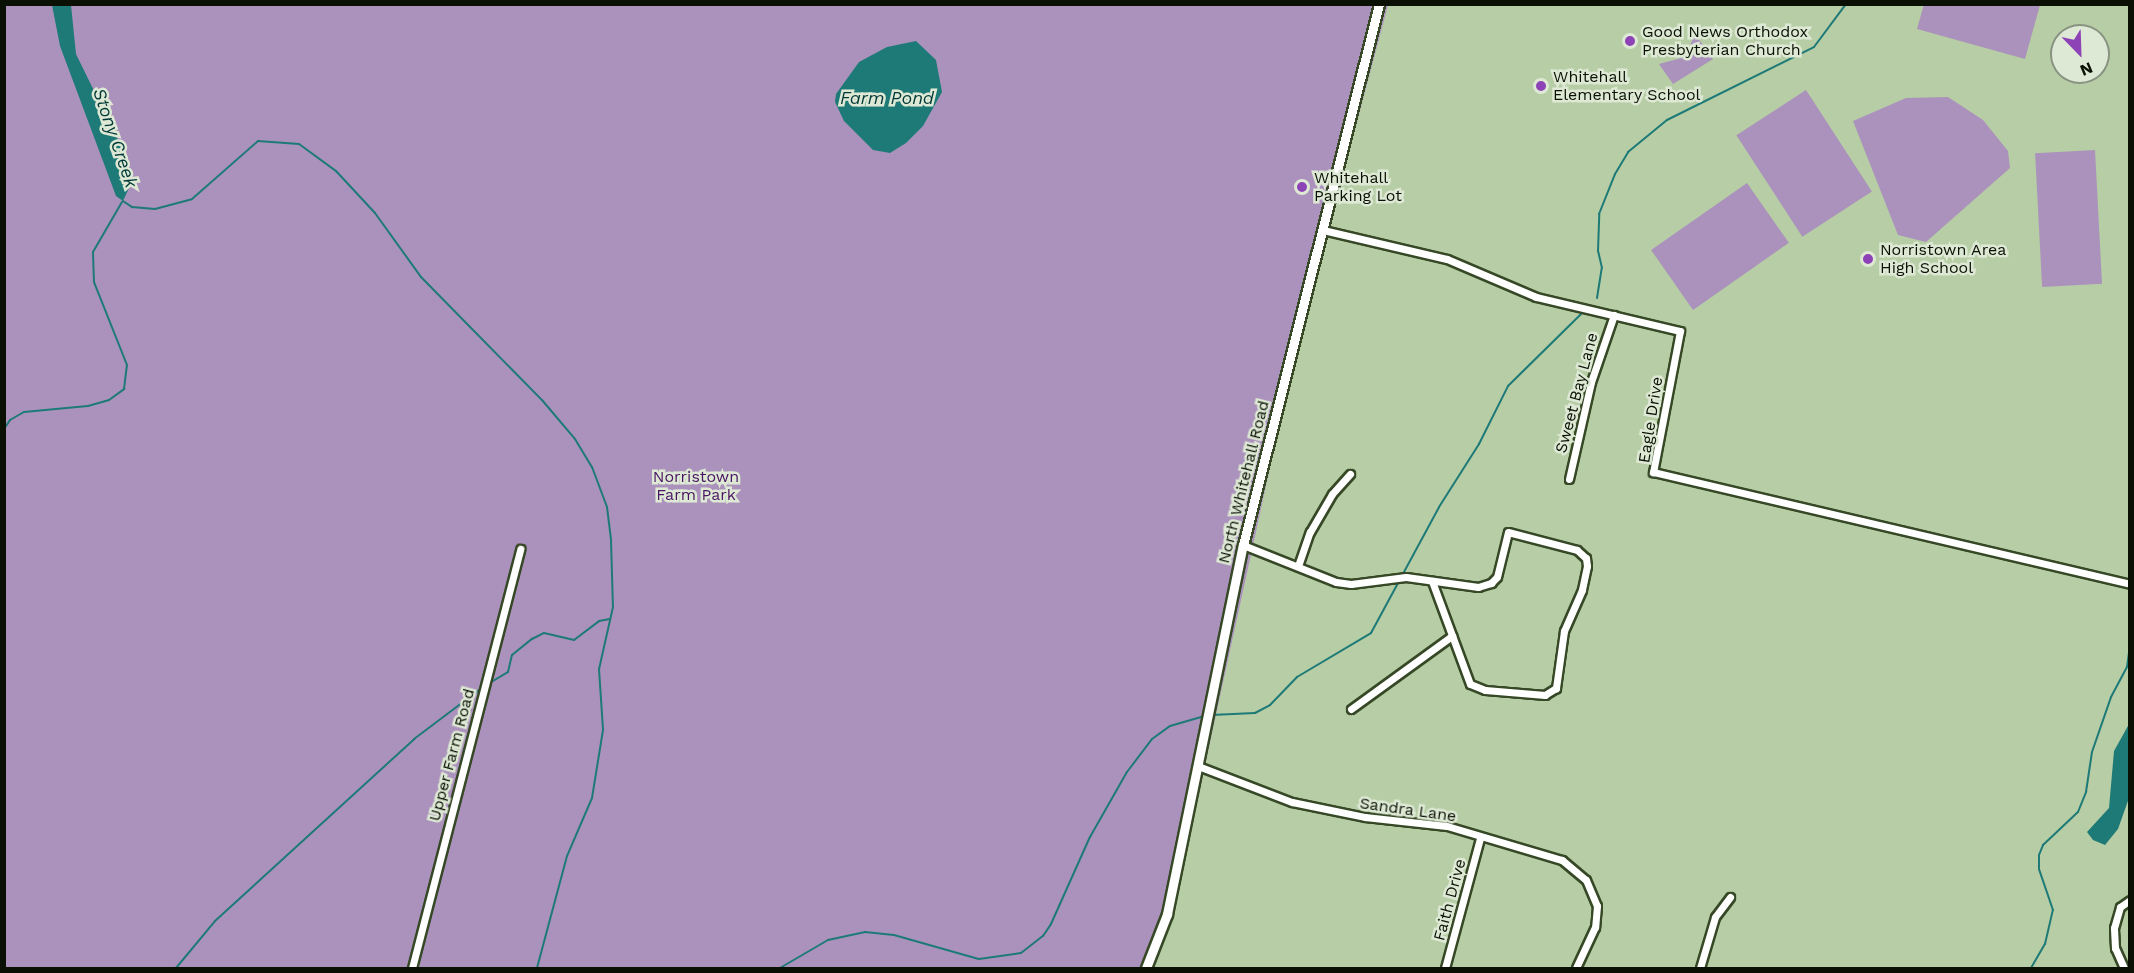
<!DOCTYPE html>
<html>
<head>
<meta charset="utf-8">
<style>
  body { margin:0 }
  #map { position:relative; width:2134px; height:973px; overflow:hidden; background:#b6cda5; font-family:"Work Sans",sans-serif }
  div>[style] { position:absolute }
  .green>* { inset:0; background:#ab92bc; transform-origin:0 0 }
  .water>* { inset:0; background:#1e7a77 }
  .stream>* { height:2px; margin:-1px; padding:0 1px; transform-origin:1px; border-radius:1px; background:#1e7a77 }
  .roads { filter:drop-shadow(2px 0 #364826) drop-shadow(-2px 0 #364826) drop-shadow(0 2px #364826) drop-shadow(0 -2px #364826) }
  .street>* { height:7px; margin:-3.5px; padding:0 3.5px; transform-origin:3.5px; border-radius:3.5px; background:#fff }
  .secondary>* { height:9px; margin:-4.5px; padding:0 4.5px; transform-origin:4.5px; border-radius:4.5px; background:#fff }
  .dots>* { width:16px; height:16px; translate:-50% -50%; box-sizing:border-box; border:3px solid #dee9d5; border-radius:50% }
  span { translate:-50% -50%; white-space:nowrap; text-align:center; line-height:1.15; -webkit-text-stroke:5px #dee9d5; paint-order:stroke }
  .poi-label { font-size:16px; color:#0a1104 }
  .left { translate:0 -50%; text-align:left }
  .street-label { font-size:16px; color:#0a1104 }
  .park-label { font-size:16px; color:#491463 }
  .water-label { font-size:18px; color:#003837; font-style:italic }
  .frame { position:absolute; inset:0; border:6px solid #0a1104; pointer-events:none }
  .north { position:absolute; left:2050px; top:24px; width:60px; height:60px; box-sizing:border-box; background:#dee9d5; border:2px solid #899381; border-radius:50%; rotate:157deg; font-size:16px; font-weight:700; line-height:24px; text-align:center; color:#0a1104 }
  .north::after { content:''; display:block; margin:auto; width:21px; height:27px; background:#8d43b6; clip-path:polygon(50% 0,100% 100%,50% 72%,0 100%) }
</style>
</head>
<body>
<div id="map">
  <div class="green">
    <i style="clip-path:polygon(1924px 4px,2040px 4px,2040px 5px,2025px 59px,1917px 29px)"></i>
    <i style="clip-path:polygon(5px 5px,1388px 5px,1291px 371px,1176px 898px,1149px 968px,5px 968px)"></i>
    <i style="clip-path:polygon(1695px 34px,1713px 59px,1673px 84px,1659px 64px,1685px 57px)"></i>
    <i style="left:1806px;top:90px;width:121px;height:83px;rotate:57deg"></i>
    <i style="clip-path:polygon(1948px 97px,1983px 120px,2008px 151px,2010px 168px,1926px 242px,1898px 235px,1853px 121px,1906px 98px)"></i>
    <i style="left:2095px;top:150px;width:134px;height:60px;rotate:87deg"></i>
    <i style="left:1747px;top:183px;width:73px;height:117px;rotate:55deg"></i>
  </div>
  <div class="water">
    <i style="clip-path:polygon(52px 5px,71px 5px,76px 54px,121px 146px,129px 188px,123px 201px,116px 196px,60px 46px)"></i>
    <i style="clip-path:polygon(916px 41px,936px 60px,942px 92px,923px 126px,906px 143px,890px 153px,873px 150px,844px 121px,835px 102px,836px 94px,859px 62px,887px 47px)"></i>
    <i style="clip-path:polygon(2129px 724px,2129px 798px,2118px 829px,2105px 845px,2093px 840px,2087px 832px,2109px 808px,2114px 751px)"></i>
  </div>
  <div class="stream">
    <i style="left:123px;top:201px;width:11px;rotate:34deg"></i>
    <i style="left:132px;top:207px;width:23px;rotate:5deg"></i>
    <i style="left:155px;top:209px;width:38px;rotate:-15deg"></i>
    <i style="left:192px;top:199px;width:88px;rotate:-41.3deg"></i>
    <i style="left:258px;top:141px;width:41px;rotate:4.2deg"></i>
    <i style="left:299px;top:144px;width:46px;rotate:36.1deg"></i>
    <i style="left:336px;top:171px;width:57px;rotate:47.1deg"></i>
    <i style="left:375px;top:213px;width:79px;rotate:54.3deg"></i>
    <i style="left:421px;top:277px;width:173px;rotate:45.5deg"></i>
    <i style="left:542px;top:400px;width:51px;rotate:49.8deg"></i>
    <i style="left:575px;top:439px;width:33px;rotate:59deg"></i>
    <i style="left:592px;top:467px;width:43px;rotate:69.4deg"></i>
    <i style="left:607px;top:507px;width:34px;rotate:83deg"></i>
    <i style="left:611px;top:541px;width:66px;rotate:88.3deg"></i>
    <i style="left:613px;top:607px;width:64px;rotate:102.7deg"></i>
    <i style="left:599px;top:669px;width:61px;rotate:86.2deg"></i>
    <i style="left:603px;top:730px;width:69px;rotate:99.2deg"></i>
    <i style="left:592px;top:798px;width:63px;rotate:113.3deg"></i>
    <i style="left:567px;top:856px;width:116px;rotate:105deg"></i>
    <i style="left:1597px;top:298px;width:30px;rotate:-81deg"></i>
    <i style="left:1602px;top:268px;width:17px;rotate:-103deg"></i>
    <i style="left:1598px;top:251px;width:37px;rotate:-88deg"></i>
    <i style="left:1599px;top:214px;width:43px;rotate:-68.2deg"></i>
    <i style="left:1615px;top:174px;width:26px;rotate:-59deg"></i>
    <i style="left:1628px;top:152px;width:50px;rotate:-39.4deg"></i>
    <i style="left:1667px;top:120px;width:164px;rotate:-26.4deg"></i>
    <i style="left:1814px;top:47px;width:54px;rotate:-53.3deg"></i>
    <i style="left:4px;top:429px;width:11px;rotate:-56deg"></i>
    <i style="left:10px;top:420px;width:16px;rotate:-30deg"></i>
    <i style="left:24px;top:412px;width:64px;rotate:-5.4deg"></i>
    <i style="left:88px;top:406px;width:22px;rotate:-16deg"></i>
    <i style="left:109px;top:400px;width:19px;rotate:-36deg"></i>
    <i style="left:124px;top:389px;width:24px;rotate:-83deg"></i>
    <i style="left:127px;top:365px;width:89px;rotate:-111.7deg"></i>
    <i style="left:94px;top:282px;width:30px;rotate:-92deg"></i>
    <i style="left:93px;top:252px;width:58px;rotate:-59.9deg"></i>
    <i style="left:488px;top:684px;width:23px;rotate:-31deg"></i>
    <i style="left:508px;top:672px;width:17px;rotate:-77deg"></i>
    <i style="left:512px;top:655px;width:26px;rotate:-39deg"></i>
    <i style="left:532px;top:639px;width:13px;rotate:-27deg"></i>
    <i style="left:544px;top:633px;width:31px;rotate:13deg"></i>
    <i style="left:574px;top:640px;width:31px;rotate:-37deg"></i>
    <i style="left:599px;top:621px;width:11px;rotate:-10deg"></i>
    <i style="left:1211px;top:715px;width:44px;rotate:-2.6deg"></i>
    <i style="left:1255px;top:713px;width:17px;rotate:-28deg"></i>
    <i style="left:1270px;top:705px;width:39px;rotate:-46deg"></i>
    <i style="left:1297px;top:677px;width:86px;rotate:-30.7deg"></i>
    <i style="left:1371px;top:633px;width:143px;rotate:-61.6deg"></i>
    <i style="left:1439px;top:507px;width:75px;rotate:-57.6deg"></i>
    <i style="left:1479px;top:444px;width:65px;rotate:-63.4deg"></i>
    <i style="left:1508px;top:386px;width:103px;rotate:-44.6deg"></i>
    <i style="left:176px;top:968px;width:61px;rotate:-50.3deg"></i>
    <i style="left:215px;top:921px;width:270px;rotate:-42.4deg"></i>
    <i style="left:414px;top:739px;width:86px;rotate:-37deg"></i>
    <i style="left:780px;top:968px;width:56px;rotate:-30.3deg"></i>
    <i style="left:828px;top:940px;width:38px;rotate:-12deg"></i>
    <i style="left:865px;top:932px;width:29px;rotate:6deg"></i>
    <i style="left:894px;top:935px;width:88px;rotate:15.8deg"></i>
    <i style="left:979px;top:959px;width:42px;rotate:-8.1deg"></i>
    <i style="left:1021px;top:953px;width:28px;rotate:-38deg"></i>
    <i style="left:1043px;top:936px;width:14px;rotate:-56deg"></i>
    <i style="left:1051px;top:924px;width:95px;rotate:-65.9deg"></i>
    <i style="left:1090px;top:837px;width:75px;rotate:-60.4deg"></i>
    <i style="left:1127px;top:772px;width:41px;rotate:-52.9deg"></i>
    <i style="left:1152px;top:739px;width:22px;rotate:-36deg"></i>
    <i style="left:1170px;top:726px;width:36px;rotate:-16deg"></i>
    <i style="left:2031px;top:968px;width:28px;rotate:-60deg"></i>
    <i style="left:2045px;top:944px;width:35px;rotate:-77deg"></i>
    <i style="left:2053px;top:910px;width:43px;rotate:-108.9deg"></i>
    <i style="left:2039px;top:869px;width:14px;rotate:-90deg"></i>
    <i style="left:2039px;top:855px;width:11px;rotate:-68deg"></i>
    <i style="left:2043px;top:845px;width:48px;rotate:-43.3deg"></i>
    <i style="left:2078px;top:812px;width:22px;rotate:-68deg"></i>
    <i style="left:2086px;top:792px;width:40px;rotate:-81.5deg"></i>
    <i style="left:2092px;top:752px;width:58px;rotate:-70.9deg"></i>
    <i style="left:2111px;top:697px;width:34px;rotate:-62deg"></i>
    <i style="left:2127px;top:667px;width:22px;rotate:-82deg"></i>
  </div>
  <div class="roads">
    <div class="street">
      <i style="left:1323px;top:230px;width:127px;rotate:13.2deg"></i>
      <i style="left:1447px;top:259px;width:97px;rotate:23.1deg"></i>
      <i style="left:1536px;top:297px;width:148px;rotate:13.3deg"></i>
      <i style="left:1680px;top:331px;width:144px;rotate:100.8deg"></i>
      <i style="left:1653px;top:472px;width:490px;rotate:13.2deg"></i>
      <i style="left:1569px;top:479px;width:99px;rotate:-77.2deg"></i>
      <i style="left:1591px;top:382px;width:71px;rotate:-71.1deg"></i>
      <i style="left:1243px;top:545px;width:100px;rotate:21.7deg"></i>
      <i style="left:1336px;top:582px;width:15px;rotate:8deg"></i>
      <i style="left:1351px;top:584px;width:55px;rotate:-7.3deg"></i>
      <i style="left:1406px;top:577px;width:73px;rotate:7.9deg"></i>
      <i style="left:1478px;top:587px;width:14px;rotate:-17deg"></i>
      <i style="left:1491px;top:583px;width:8px;rotate:-45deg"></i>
      <i style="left:1497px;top:577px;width:46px;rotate:-76.3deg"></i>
      <i style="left:1508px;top:532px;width:71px;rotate:14.6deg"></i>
      <i style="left:1577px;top:550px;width:12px;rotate:42deg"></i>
      <i style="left:1586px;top:558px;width:8px;rotate:83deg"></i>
      <i style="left:1587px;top:566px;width:25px;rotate:102deg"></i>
      <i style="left:1582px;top:590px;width:45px;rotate:113.7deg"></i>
      <i style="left:1564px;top:631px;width:58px;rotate:98deg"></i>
      <i style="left:1556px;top:688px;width:13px;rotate:148deg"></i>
      <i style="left:1545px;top:695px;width:60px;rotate:-175.2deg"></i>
      <i style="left:1485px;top:690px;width:16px;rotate:-158deg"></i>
      <i style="left:1470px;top:684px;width:110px;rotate:-110.3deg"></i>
      <i style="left:1298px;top:566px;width:36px;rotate:-71deg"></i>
      <i style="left:1310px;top:532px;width:44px;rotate:-59.9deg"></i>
      <i style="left:1332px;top:494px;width:27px;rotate:-48deg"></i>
      <i style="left:1351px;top:709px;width:125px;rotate:-35.9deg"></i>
      <i style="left:1198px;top:766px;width:101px;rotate:21deg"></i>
      <i style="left:1292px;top:802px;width:75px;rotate:11.6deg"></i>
      <i style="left:1365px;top:817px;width:82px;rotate:6.3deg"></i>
      <i style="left:1447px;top:826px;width:120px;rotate:16.5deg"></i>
      <i style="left:1562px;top:860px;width:31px;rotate:40deg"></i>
      <i style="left:1586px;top:880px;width:28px;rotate:67deg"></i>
      <i style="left:1597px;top:906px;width:21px;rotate:95deg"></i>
      <i style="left:1595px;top:927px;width:45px;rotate:114.9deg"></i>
      <i style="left:412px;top:968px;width:433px;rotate:-75.5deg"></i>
      <i style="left:1445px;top:968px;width:135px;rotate:-74.9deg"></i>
      <i style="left:1700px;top:968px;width:53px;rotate:-73.6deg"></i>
      <i style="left:1715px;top:917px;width:25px;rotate:-53deg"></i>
      <i style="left:2124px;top:968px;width:22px;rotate:-114deg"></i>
      <i style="left:2115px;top:948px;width:20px;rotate:-93deg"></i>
      <i style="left:2114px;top:928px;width:22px;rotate:-74deg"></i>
      <i style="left:2120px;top:907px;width:12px;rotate:-35deg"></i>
    </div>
    <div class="secondary">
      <i style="left:1146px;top:968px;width:58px;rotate:-68.7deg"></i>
      <i style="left:1167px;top:914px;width:377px;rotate:-78.4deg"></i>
      <i style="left:1243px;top:545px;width:558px;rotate:-75.89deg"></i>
    </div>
  </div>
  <div class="dots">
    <i style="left:1630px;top:41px;background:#8d43b6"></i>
    <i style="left:1541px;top:86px;background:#8d43b6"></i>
    <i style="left:1302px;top:187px;background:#8d43b6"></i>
    <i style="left:1868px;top:259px;background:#8d43b6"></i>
  </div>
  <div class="poi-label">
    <span class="left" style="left:1642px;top:41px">Good News Orthodox<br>Presbyterian Church</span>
    <span class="left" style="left:1553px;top:86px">Whitehall<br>Elementary School</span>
    <span class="left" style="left:1314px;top:187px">Whitehall<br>Parking Lot</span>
    <span class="left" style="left:1880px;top:259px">Norristown Area<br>High School</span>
  </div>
  <div class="street-label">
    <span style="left:1577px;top:393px;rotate:-75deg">Sweet Bay Lane</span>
    <span style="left:1651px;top:420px;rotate:-81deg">Eagle Drive</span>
    <span style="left:1244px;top:482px;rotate:-76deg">North Whitehall Road</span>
    <span style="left:452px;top:755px;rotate:-75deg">Upper Farm Road</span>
    <span style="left:1408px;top:810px;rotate:8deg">Sandra Lane</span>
    <span style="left:1450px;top:900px;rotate:-75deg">Faith Drive</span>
  </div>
  <div class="park-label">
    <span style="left:696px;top:486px">Norristown<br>Farm Park</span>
  </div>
  <div class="water-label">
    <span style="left:887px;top:98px">Farm Pond</span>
    <span style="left:115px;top:138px;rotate:71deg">Stony Creek</span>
  </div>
  <div class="frame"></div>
  <div class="north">N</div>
</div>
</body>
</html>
